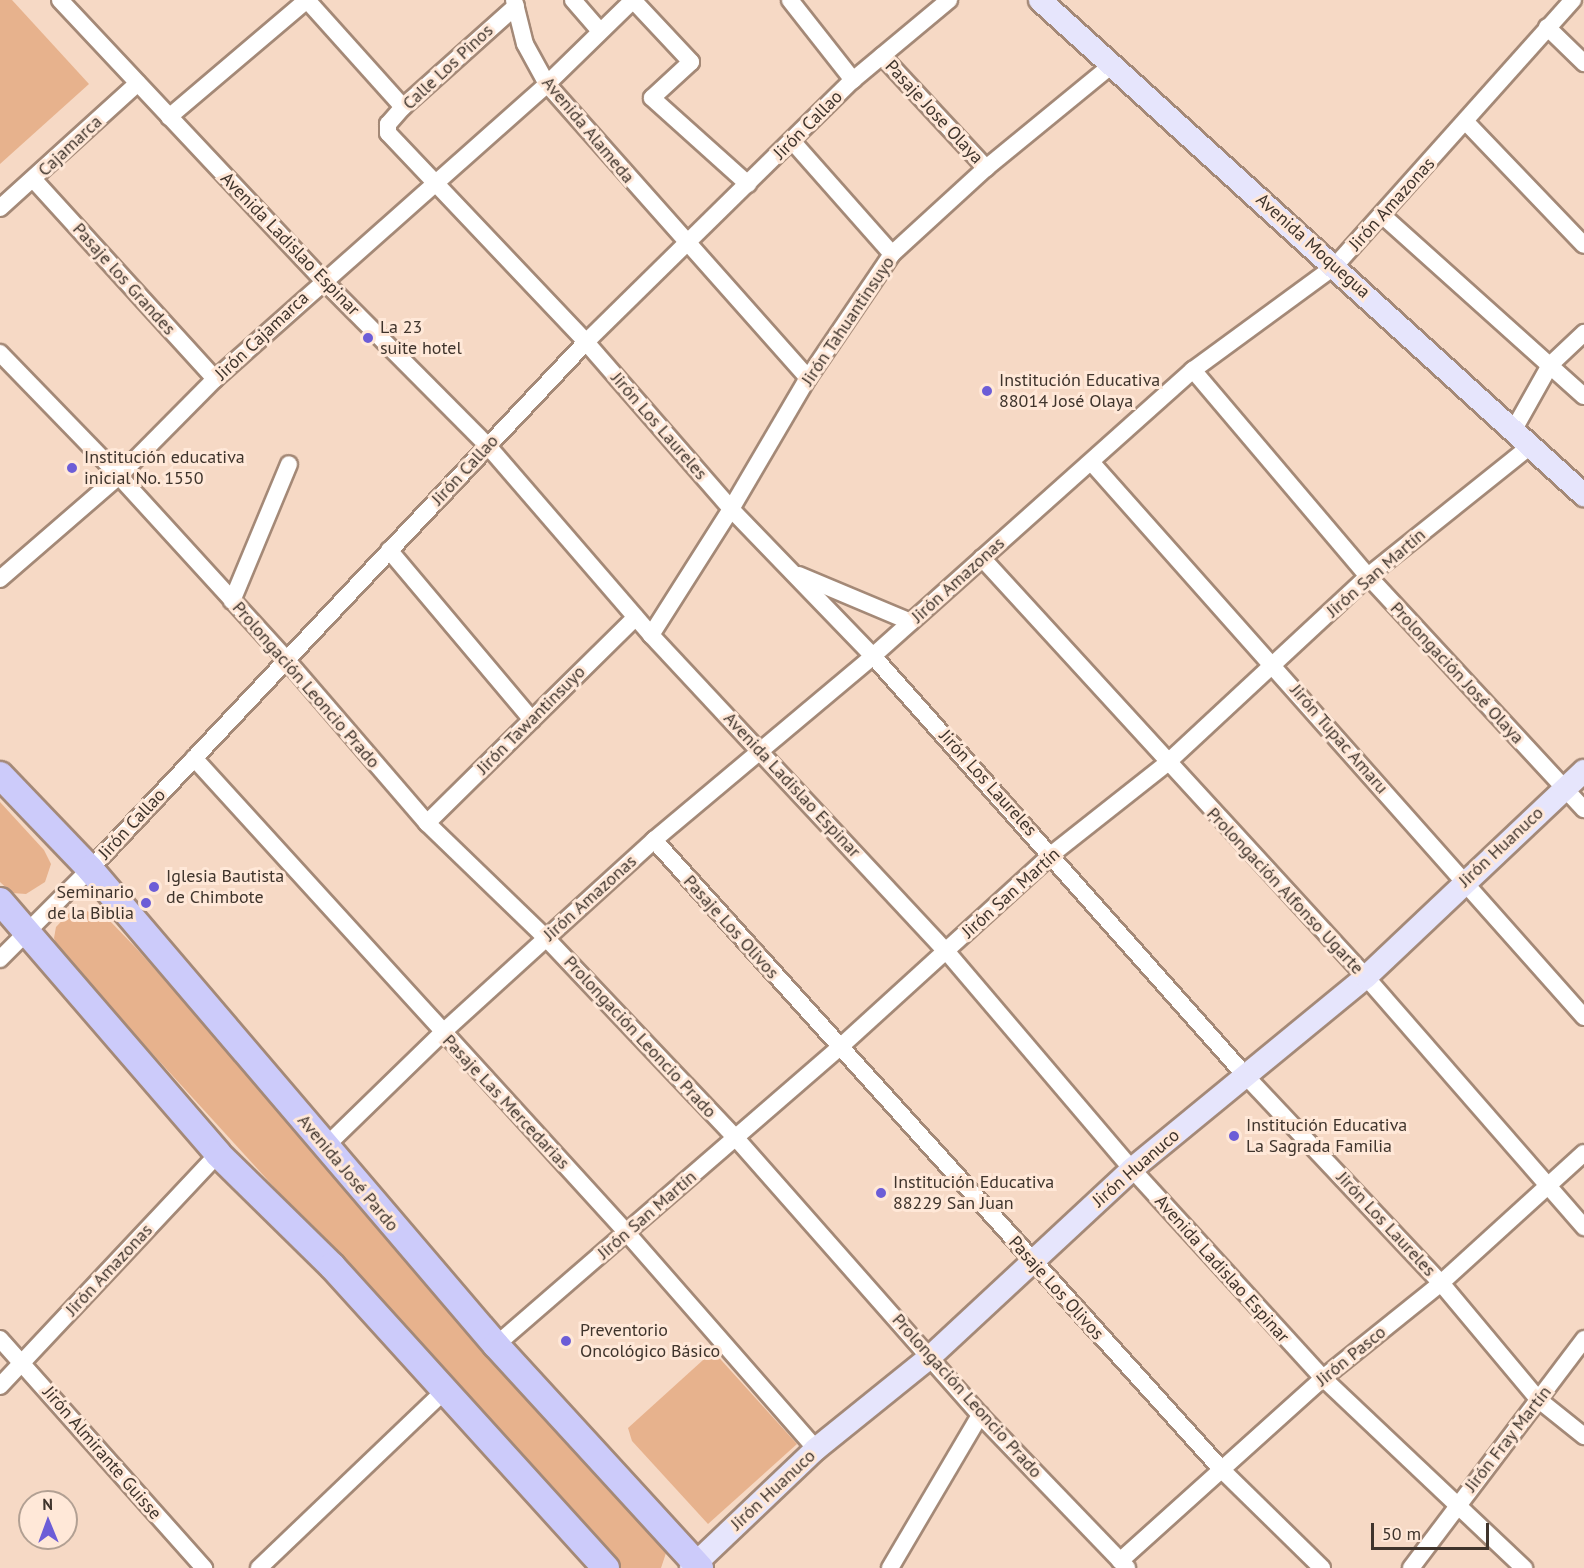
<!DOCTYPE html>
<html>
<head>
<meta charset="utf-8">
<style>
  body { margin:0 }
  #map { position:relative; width:1584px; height:1568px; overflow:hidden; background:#f6d9c5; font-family:"PT Sans",sans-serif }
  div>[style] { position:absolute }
  .green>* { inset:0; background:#e7b28d }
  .roads { filter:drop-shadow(2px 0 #a48977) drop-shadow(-2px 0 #a48977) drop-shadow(0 2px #a48977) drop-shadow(0 -2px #a48977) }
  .street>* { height:16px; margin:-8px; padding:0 8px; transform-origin:8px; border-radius:8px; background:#fff }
  .secondary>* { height:22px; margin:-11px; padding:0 11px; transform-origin:11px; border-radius:11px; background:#e6e5fc }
  .primary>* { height:26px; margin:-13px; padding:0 13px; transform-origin:13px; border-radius:13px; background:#cccbfa }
  .dots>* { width:16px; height:16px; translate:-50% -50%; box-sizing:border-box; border:3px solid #ffe8d8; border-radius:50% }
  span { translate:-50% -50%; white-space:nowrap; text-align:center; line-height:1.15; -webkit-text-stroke:6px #ffe8d8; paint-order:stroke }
  .street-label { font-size:18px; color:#3f342c }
  .poi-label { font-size:18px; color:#3f342c }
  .left { translate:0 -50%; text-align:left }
  .right { translate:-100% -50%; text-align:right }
  .north { position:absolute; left:18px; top:1490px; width:60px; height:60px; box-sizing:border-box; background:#ffe8d8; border:2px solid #b2a093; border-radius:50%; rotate:359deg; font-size:16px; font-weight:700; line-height:24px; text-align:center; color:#3f342c }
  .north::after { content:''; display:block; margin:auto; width:21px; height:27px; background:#6c5dd7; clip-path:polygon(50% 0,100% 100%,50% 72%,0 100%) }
  .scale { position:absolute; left:1371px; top:1523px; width:118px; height:27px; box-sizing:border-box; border:3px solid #3f342c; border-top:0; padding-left:8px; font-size:18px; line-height:21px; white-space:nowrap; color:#3f342c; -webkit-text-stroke:4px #ffe8d8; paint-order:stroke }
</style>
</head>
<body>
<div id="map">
  <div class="green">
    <i style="clip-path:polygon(0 0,12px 0,89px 84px,0 164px)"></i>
    <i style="clip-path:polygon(0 802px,44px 850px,51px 864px,45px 882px,26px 894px,12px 893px,0 882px)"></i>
    <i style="clip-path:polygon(82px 909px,109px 920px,136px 948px,668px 1547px,661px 1568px,621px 1568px,59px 951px,54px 938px,56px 927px,70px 912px)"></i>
    <i style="clip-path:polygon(713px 1351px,797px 1444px,708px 1524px,632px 1441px,628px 1428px)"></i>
  </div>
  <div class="roads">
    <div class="street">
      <i style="left:60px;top:0;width:384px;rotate:46.8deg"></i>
      <i style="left:323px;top:280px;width:234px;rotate:45.2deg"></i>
      <i style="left:488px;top:446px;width:250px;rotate:49.2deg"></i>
      <i style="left:651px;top:635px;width:434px;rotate:47deg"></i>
      <i style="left:947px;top:952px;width:285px;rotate:49.6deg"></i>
      <i style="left:1132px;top:1169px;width:283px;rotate:47.6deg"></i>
      <i style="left:1323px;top:1378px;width:277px;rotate:43.4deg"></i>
      <i style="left:514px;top:0;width:45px;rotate:76deg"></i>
      <i style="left:525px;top:44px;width:46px;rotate:61.2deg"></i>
      <i style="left:547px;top:84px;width:393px;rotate:48.4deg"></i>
      <i style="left:573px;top:0;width:40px;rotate:49deg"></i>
      <i style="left:790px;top:0;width:102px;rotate:51.8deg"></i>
      <i style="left:516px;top:6px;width:152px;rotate:138.2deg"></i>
      <i style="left:403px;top:107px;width:23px;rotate:131deg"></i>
      <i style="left:388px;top:124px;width:9px;rotate:90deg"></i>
      <i style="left:388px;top:133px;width:288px;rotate:46.5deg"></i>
      <i style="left:586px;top:342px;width:221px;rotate:49deg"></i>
      <i style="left:731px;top:509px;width:204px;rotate:46deg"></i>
      <i style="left:873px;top:656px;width:559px;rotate:48.41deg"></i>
      <i style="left:1244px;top:1074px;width:287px;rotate:46.7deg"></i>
      <i style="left:1441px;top:1283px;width:153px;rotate:50.1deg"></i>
      <i style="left:1539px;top:1400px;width:58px;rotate:38.7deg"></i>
      <i style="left:1547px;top:27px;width:52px;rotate:44.2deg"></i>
      <i style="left:882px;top:56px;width:153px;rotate:47.1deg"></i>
      <i style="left:169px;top:117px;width:181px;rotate:-40.3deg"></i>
      <i style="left:307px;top:0;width:144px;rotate:48.1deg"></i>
      <i style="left:1466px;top:122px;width:170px;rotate:46.2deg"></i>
      <i style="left:793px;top:142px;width:149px;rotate:48.5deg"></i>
      <i style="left:34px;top:180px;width:269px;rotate:47.7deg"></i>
      <i style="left:0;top:208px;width:186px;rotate:-42.2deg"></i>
      <i style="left:1382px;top:215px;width:271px;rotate:41.9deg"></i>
      <i style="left:0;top:353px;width:171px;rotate:45.9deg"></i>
      <i style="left:119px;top:476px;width:246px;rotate:47.6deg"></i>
      <i style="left:285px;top:658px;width:218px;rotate:49.3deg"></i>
      <i style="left:427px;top:823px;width:165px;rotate:44deg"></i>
      <i style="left:546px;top:938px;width:274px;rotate:46.5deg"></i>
      <i style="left:735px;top:1137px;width:371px;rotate:48.6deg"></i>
      <i style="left:980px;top:1415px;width:212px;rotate:46.1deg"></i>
      <i style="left:1193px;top:370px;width:270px;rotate:49.7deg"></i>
      <i style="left:1368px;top:576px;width:318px;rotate:47.2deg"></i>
      <i style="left:1513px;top:431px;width:76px;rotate:-60.7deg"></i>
      <i style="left:1550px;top:365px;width:47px;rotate:-43.3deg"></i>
      <i style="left:1092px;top:463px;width:741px;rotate:48.39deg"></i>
      <i style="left:389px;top:550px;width:222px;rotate:49.9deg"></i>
      <i style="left:982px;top:558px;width:568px;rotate:47.5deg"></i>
      <i style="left:1366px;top:977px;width:332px;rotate:48.9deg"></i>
      <i style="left:799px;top:575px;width:121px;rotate:22.8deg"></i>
      <i style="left:0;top:579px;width:157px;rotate:-40.9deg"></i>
      <i style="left:119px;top:476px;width:136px;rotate:-45.3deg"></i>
      <i style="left:215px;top:379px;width:444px;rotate:-41.6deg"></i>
      <i style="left:547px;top:84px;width:120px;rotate:-44.3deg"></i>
      <i style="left:633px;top:0;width:85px;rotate:46.9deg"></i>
      <i style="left:691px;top:62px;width:53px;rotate:137.3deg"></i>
      <i style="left:652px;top:98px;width:129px;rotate:41.9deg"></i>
      <i style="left:232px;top:601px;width:148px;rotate:-67.4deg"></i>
      <i style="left:651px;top:635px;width:149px;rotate:-57.6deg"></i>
      <i style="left:731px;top:509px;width:152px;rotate:-59.6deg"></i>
      <i style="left:808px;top:378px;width:150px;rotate:-55.9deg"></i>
      <i style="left:892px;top:254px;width:127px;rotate:-42.5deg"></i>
      <i style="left:986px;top:168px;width:164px;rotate:-39.3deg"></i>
      <i style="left:194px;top:758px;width:643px;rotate:47.65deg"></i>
      <i style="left:627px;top:1233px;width:287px;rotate:48.8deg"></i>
      <i style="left:427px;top:823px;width:293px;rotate:-44.6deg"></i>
      <i style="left:654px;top:840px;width:848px;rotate:47.96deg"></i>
      <i style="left:1222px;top:1470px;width:140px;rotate:44.4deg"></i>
      <i style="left:0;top:959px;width:127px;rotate:-45deg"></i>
      <i style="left:90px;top:869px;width:724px;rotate:-46.74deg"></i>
      <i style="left:586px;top:342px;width:374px;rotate:-44.5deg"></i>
      <i style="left:853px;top:80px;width:125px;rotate:-39.8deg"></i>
      <i style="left:326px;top:1146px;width:162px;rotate:-44.2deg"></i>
      <i style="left:442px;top:1033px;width:287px;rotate:-42.3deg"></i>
      <i style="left:654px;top:840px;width:286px;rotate:-40deg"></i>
      <i style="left:873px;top:656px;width:429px;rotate:-41.8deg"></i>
      <i style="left:1193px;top:370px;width:176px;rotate:-36.2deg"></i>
      <i style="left:1335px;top:266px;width:357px;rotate:-48.2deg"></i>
      <i style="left:0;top:1339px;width:307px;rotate:48.3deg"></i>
      <i style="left:496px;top:1345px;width:454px;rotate:-40.9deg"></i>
      <i style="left:839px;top:1048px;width:288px;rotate:-42.3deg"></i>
      <i style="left:1052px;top:854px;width:145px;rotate:-38.3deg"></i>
      <i style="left:1166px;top:764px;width:276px;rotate:-42.9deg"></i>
      <i style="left:1368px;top:576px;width:208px;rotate:-38.7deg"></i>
      <i style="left:0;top:1386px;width:318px;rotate:-46.8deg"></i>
      <i style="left:1120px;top:1561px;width:273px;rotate:-42deg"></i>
      <i style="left:1323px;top:1378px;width:151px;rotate:-38.8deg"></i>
      <i style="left:1441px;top:1283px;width:193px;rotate:-42.3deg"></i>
      <i style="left:259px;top:1568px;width:256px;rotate:-43.7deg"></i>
      <i style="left:890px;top:1568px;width:178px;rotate:-59.5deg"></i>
      <i style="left:1411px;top:1568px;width:287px;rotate:-52.9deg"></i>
    </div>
    <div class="secondary">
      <i style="left:1040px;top:0;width:736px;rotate:42.3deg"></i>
      <i style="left:691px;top:1568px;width:173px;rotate:-43.6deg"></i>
      <i style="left:816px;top:1449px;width:146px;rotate:-38.9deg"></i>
      <i style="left:930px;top:1357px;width:276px;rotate:-42.9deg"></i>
      <i style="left:1132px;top:1169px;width:303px;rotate:-39.4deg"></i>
      <i style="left:1366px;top:977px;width:300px;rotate:-43.4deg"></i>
    </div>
    <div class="primary">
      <i style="left:0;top:775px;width:130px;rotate:46.2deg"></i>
      <i style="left:90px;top:869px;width:626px;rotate:49.54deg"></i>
      <i style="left:496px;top:1345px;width:302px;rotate:47.5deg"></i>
      <i style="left:0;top:901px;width:334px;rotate:49.2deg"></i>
      <i style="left:218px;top:1154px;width:160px;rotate:44.5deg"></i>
      <i style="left:332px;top:1266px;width:408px;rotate:47.8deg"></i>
    </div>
  </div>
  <div class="dots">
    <i style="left:368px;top:338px;background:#6c5dd7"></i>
    <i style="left:987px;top:391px;background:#6c5dd7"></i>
    <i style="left:72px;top:468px;background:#6c5dd7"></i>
    <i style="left:154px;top:887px;background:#6c5dd7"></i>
    <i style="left:146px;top:903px;background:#6c5dd7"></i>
    <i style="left:1234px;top:1136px;background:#6c5dd7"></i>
    <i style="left:881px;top:1193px;background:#6c5dd7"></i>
    <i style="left:566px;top:1341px;background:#6c5dd7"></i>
  </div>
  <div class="street-label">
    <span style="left:448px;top:67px;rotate:-43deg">Calle Los Pinos</span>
    <span style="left:934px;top:112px;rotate:47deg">Pasaje Jose Olaya</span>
    <span style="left:808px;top:125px;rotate:-45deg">Jirón Callao</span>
    <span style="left:588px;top:130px;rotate:50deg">Avenida Alameda</span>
    <span style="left:70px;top:146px;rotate:-43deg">Cajamarca</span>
    <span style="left:1392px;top:204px;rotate:-48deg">Jirón Amazonas</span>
    <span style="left:290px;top:244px;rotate:46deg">Avenida Ladislao Espinar</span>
    <span style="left:1313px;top:246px;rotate:42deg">Avenida Moquegua</span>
    <span style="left:124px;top:279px;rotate:48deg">Pasaje los Grandes</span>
    <span style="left:848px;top:321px;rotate:-56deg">Jirón Tahuantinsuyo</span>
    <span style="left:262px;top:336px;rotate:-43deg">Jirón Cajamarca</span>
    <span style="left:659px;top:426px;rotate:49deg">Jirón Los Laureles</span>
    <span style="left:465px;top:470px;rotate:-47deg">Jirón Callao</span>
    <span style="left:1376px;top:573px;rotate:-41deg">Jirón San Martín</span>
    <span style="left:958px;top:580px;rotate:-42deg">Jirón Amazonas</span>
    <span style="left:1457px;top:673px;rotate:47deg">Prolongación José Olaya</span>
    <span style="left:306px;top:685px;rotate:49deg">Prolongación Leoncio Prado</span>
    <span style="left:531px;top:720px;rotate:-45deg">Jirón Tawantinsuyo</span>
    <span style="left:1339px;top:739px;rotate:49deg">Jirón Tupac Amaru</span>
    <span style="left:988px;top:783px;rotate:48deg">Jirón Los Laureles</span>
    <span style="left:792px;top:785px;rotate:47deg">Avenida Ladislao Espinar</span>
    <span style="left:132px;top:824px;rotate:-47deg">Jirón Callao</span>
    <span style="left:1501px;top:847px;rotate:-43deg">Jirón Huanuco</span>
    <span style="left:1285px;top:891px;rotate:47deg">Prolongación Alfonso Ugarte</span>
    <span style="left:1011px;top:893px;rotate:-42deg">Jirón San Martín</span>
    <span style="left:590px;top:898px;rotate:-42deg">Jirón Amazonas</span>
    <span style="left:731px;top:927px;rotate:48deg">Pasaje Los Olivos</span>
    <span style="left:640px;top:1037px;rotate:47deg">Prolongación Leoncio Prado</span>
    <span style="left:506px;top:1102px;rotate:47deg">Pasaje Las Mercedarias</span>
    <span style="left:1136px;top:1168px;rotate:-41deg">Jirón Huanuco</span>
    <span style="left:348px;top:1173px;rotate:50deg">Avenida José Pardo</span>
    <span style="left:647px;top:1215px;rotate:-41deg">Jirón San Martín</span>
    <span style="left:1386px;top:1224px;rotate:47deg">Jirón Los Laureles</span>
    <span style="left:1222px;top:1269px;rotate:48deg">Avenida Ladislao Espinar</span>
    <span style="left:109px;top:1270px;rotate:-47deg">Jirón Amazonas</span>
    <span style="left:1056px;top:1288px;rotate:48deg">Pasaje Los Olivos</span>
    <span style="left:1351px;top:1356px;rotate:-39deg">Jirón Pasco</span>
    <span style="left:967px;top:1396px;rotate:48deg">Prolongación Leoncio Prado</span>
    <span style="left:1508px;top:1439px;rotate:-52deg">Jirón Fray Martín</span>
    <span style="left:102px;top:1453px;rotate:49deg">Jirón Almirante Guisse</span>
    <span style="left:773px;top:1490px;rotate:-43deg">Jirón Huanuco</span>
  </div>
  <div class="poi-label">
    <span class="left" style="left:380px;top:338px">La 23<br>suite hotel</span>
    <span class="left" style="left:999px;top:391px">Institución Educativa<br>88014 José Olaya</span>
    <span class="left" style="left:84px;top:468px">Institución educativa<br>inicial No. 1550</span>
    <span class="left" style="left:166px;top:887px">Iglesia Bautista<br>de Chimbote</span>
    <span class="right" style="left:134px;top:903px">Seminario<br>de la Biblia</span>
    <span class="left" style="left:1246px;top:1136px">Institución Educativa<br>La Sagrada Familia</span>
    <span class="left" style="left:893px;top:1193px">Institución Educativa<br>88229 San Juan</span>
    <span class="left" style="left:580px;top:1341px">Preventorio<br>Oncológico Básico</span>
  </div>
  <div class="north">N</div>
  <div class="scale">50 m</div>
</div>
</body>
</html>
